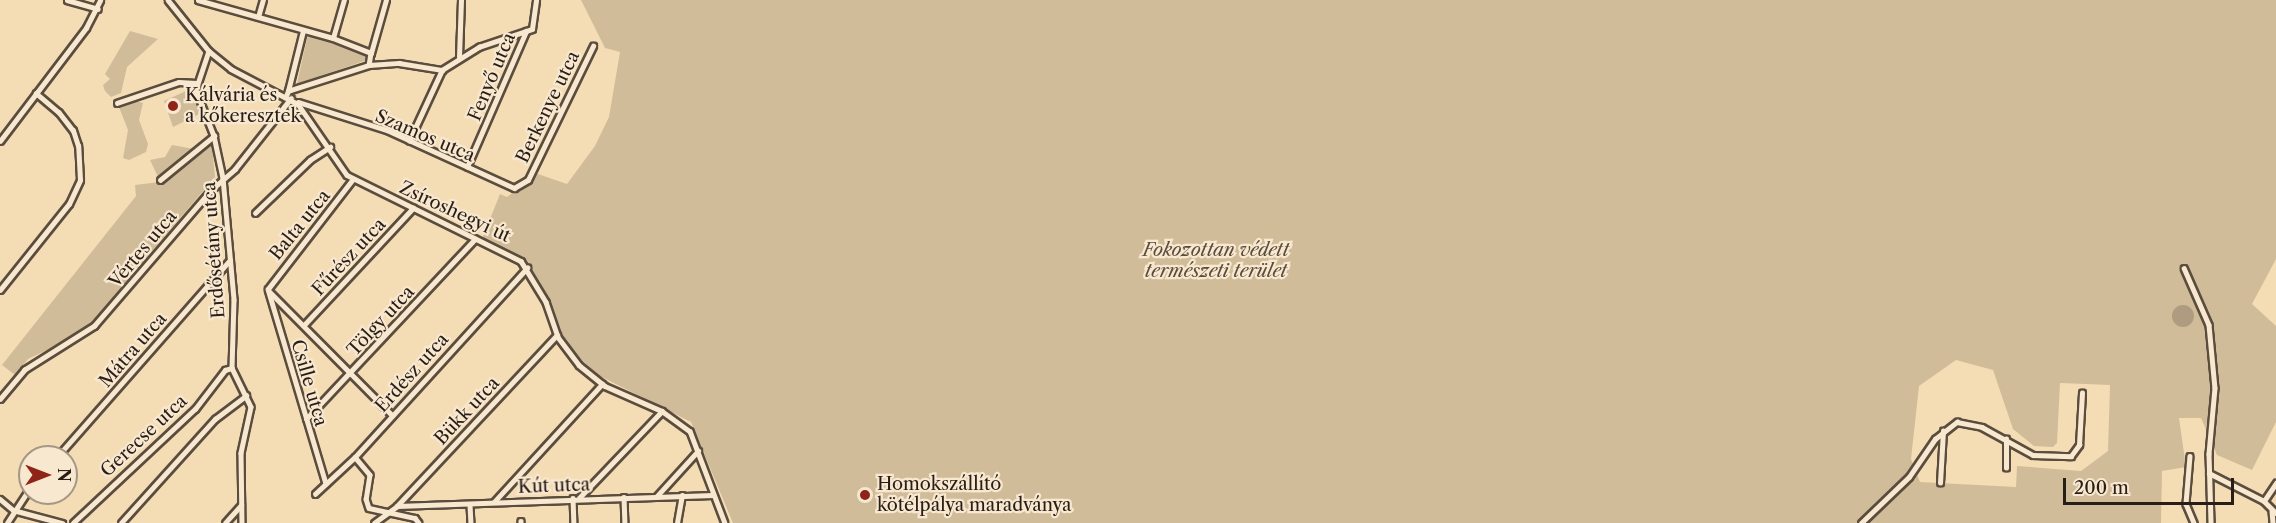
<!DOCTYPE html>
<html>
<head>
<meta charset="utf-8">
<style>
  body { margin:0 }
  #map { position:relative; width:2276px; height:523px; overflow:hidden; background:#f4dcb5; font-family:"Libre Caslon Text",serif }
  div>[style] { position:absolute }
  .green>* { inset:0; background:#d1bc9a }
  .water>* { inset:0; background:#af9b7f }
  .round { border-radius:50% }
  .roads { filter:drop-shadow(2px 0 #5b4d3e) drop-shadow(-2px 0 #5b4d3e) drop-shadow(0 2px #5b4d3e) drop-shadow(0 -2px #5b4d3e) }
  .minor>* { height:4.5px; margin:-2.25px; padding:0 2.25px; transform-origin:2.25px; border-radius:2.25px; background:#f8e8cf }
  .dots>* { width:16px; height:16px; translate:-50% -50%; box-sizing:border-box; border:3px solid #f8e8cf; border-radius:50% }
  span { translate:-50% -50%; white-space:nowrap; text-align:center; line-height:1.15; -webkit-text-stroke:4.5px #f8e8cf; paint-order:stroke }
  .street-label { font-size:18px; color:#281d17 }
  .poi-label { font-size:18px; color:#281d17 }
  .left { translate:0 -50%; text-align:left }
  .park-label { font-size:18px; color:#5b4d3e; font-style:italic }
  .north { position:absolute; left:18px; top:445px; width:60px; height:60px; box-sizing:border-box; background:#f8e8cf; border:2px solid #a59785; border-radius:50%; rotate:90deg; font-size:16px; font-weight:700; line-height:24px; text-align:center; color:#281d17 }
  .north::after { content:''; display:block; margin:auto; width:21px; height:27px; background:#8f2418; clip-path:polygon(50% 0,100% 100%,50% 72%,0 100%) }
  .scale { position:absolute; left:2063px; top:478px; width:171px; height:27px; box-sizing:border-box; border:3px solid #281d17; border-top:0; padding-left:8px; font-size:18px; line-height:21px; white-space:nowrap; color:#281d17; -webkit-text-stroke:4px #f8e8cf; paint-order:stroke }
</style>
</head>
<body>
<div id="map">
  <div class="green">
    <i style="clip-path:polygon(evenodd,581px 0,2276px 0,2276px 259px,2252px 304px,2276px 326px,2276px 422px,2252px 470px,2217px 455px,2201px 418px,2179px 418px,2186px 467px,2162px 471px,2161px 523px,733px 523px,691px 422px,598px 375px,565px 345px,549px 301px,520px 257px,482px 239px,500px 194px,507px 197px,538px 174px,567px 184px,595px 146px,609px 117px,620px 52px,605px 48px,581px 0,1956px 360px,1993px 370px,2013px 429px,2034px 446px,2053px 447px,2057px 443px,2060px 383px,2110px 385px,2108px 451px,2081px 471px,2017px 466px,2016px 487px,1920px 482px,1911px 459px,1919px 386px,1956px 360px)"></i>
    <i style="clip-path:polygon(130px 31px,158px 39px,127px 67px,121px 93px,111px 97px,105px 91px,103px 85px,110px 79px,105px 74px)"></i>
    <i style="clip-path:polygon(311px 36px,367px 54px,367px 60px,297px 84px,307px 38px)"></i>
    <i style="clip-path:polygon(186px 91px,192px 91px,199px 114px,173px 127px,164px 101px)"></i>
    <i style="clip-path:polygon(132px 100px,143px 103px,139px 120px,148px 144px,146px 152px,129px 160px,123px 158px,128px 130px,119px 107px)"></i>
    <i style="clip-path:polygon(172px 145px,194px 149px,158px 177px,150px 160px,165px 157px)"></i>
    <i style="clip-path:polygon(208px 145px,212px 146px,215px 177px,95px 318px,78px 335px,28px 359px,15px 375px,2px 365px,136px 196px,135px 185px,168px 181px)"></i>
  </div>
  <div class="water">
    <i class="round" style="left:2172px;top:305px;width:22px;height:22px"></i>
  </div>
  <div class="roads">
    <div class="minor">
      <i style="left:67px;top:0;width:32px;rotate:16deg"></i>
      <i style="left:168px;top:0;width:65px;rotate:51.2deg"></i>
      <i style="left:209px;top:51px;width:28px;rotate:39deg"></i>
      <i style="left:231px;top:69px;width:76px;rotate:27.6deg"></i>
      <i style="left:298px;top:104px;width:86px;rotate:55.4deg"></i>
      <i style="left:347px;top:175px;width:194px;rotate:26.3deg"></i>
      <i style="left:521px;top:261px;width:48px;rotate:58.6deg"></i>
      <i style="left:546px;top:302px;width:37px;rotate:71deg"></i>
      <i style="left:558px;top:337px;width:35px;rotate:53deg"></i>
      <i style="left:579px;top:365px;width:33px;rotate:39deg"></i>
      <i style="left:605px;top:386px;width:62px;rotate:23.7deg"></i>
      <i style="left:662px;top:411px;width:34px;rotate:36deg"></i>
      <i style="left:690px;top:431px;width:98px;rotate:69.2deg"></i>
      <i style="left:198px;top:0;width:140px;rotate:15.7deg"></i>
      <i style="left:333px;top:38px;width:41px;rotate:21.5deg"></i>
      <i style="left:371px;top:53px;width:12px;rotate:99deg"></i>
      <i style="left:258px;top:17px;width:18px;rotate:-74deg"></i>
      <i style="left:333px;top:38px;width:40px;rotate:-74deg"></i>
      <i style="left:209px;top:51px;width:41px;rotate:108.4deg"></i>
      <i style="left:196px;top:90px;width:49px;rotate:68.6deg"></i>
      <i style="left:214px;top:136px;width:43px;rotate:77.9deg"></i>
      <i style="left:223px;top:178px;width:122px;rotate:84.8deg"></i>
      <i style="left:234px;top:300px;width:68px;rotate:91.7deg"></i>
      <i style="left:232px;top:368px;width:43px;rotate:64deg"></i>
      <i style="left:251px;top:407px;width:47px;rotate:102.3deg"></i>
      <i style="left:241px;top:453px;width:70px;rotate:89.2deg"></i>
      <i style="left:371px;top:53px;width:55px;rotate:-74.2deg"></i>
      <i style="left:459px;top:57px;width:57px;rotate:-88deg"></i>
      <i style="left:288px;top:91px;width:62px;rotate:-76deg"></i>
      <i style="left:286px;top:96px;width:5px;rotate:-68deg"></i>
      <i style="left:288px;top:91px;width:85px;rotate:-17.8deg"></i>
      <i style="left:369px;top:65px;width:30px;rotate:-4deg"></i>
      <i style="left:399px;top:63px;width:44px;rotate:9.2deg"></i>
      <i style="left:442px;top:70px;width:44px;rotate:-31.9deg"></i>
      <i style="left:479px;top:47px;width:56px;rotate:-18.8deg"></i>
      <i style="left:532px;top:29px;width:29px;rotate:-82deg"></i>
      <i style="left:298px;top:102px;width:93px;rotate:17.5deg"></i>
      <i style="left:387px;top:130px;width:140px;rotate:24.5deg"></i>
      <i style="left:514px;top:188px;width:16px;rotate:-30deg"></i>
      <i style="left:528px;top:180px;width:149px;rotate:-64.1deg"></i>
      <i style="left:117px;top:103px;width:65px;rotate:-18.7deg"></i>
      <i style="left:179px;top:82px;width:17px;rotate:3deg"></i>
      <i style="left:0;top:141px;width:142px;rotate:-52.7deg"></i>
      <i style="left:86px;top:28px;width:31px;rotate:-63deg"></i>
      <i style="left:409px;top:141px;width:78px;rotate:-65.1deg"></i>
      <i style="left:467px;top:167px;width:148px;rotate:-66.5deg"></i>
      <i style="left:160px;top:180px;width:70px;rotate:-39.2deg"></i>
      <i style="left:255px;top:213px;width:76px;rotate:-43.9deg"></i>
      <i style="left:310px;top:160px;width:24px;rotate:-33deg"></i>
      <i style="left:2184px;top:268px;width:62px;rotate:66.3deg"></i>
      <i style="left:2209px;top:325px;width:63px;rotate:84.6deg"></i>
      <i style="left:2215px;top:388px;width:66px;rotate:95.2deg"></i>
      <i style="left:2209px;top:454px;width:69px;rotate:88.3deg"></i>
      <i style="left:268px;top:289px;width:203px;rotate:73.4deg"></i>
      <i style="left:268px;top:289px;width:139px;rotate:-52.3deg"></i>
      <i style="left:0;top:290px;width:110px;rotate:-51.3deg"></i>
      <i style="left:69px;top:204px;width:26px;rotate:-65deg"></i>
      <i style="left:80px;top:180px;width:34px;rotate:-93deg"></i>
      <i style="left:78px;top:146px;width:16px;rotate:-108deg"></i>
      <i style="left:73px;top:131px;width:23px;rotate:-128deg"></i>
      <i style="left:59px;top:113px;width:30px;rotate:-140deg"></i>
      <i style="left:269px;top:291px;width:175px;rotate:45.2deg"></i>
      <i style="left:304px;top:325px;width:160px;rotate:-47deg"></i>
      <i style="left:0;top:399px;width:38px;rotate:-50deg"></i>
      <i style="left:24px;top:370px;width:83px;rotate:-32.2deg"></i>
      <i style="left:94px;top:326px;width:178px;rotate:-49.3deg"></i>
      <i style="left:210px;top:191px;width:33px;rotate:-41deg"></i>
      <i style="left:235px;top:169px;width:90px;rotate:-51.7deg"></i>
      <i style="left:306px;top:419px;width:247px;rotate:-46.8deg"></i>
      <i style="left:2190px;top:456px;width:48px;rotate:94.8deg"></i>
      <i style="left:2186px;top:504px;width:21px;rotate:67deg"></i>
      <i style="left:57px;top:457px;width:262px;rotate:-48.7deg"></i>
      <i style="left:355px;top:457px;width:23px;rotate:50deg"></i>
      <i style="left:370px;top:475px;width:24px;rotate:99deg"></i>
      <i style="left:366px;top:499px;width:9px;rotate:72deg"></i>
      <i style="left:369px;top:508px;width:47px;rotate:12.3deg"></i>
      <i style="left:415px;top:518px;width:6px;rotate:51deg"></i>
      <i style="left:2006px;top:468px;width:29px;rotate:-90deg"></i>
      <i style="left:2209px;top:473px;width:62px;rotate:27deg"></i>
      <i style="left:2264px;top:501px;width:17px;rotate:45deg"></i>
      <i style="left:1940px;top:483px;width:52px;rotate:-86.7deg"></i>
      <i style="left:315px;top:494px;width:54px;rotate:-42.8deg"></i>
      <i style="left:355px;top:457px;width:256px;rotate:-47.7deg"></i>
      <i style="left:657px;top:496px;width:61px;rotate:-47.7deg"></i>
      <i style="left:624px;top:497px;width:26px;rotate:88deg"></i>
      <i style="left:573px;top:498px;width:25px;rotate:88deg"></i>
      <i style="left:579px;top:498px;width:120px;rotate:-46.3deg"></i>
      <i style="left:0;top:499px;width:17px;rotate:40deg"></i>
      <i style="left:13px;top:510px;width:51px;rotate:14.9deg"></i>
      <i style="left:2264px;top:501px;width:22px;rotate:-56deg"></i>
      <i style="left:494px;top:502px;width:160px;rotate:-47.5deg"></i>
      <i style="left:470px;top:505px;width:18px;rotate:87deg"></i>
      <i style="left:397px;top:506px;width:316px;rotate:-2deg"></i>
      <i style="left:2272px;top:511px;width:12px;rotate:85deg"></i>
      <i style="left:521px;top:521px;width:2px;rotate:90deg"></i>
      <i style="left:7px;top:523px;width:42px;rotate:-56.7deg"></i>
      <i style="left:73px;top:523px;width:167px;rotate:-43.1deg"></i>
      <i style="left:195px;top:409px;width:49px;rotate:-52.4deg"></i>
      <i style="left:225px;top:370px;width:7px;rotate:-16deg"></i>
      <i style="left:121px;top:523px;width:140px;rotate:-47.9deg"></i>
      <i style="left:215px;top:419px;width:39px;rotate:-37deg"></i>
      <i style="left:225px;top:523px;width:24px;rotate:-48deg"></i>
      <i style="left:374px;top:523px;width:29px;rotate:-36deg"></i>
      <i style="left:397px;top:506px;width:234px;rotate:-46.9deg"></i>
      <i style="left:677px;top:523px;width:28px;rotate:-80deg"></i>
      <i style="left:1861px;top:523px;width:66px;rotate:-43.8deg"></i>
      <i style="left:1909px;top:477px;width:46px;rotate:-55.6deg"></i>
      <i style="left:1935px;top:439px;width:28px;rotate:-38deg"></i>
      <i style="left:1957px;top:422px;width:25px;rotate:11deg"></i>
      <i style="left:1982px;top:427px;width:58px;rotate:28.8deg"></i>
      <i style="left:2033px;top:455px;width:38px;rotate:2deg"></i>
      <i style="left:2071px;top:456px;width:14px;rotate:-54deg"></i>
      <i style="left:2079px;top:445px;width:52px;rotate:-86.7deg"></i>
    </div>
  </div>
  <div class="dots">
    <i style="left:173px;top:106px;background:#8f2418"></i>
    <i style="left:865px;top:495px;background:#8f2418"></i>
  </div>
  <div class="street-label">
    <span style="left:492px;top:77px;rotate:-67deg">Fenyő utca</span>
    <span style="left:548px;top:107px;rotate:-64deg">Berkenye utca</span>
    <span style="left:425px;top:136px;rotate:23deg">Szamos utca</span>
    <span style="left:455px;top:212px;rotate:25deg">Zsíroshegyi út</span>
    <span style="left:300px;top:225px;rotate:-51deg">Balta utca</span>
    <span style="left:143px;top:249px;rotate:-50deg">Vértes utca</span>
    <span style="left:214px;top:250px;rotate:-94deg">Erdősétány utca</span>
    <span style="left:349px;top:257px;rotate:-47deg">Fűrész utca</span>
    <span style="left:381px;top:321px;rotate:-47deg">Tölgy utca</span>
    <span style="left:133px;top:350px;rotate:-49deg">Mátra utca</span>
    <span style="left:412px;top:373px;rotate:-48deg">Erdész utca</span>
    <span style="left:309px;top:383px;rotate:74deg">Csille utca</span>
    <span style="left:467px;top:411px;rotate:-47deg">Bükk utca</span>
    <span style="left:144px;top:436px;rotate:-43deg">Gerecse utca</span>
    <span style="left:554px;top:486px;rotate:-2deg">Kút utca</span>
  </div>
  <div class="poi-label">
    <span class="left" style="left:185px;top:106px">Kálvária és<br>a kőkeresztek</span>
    <span class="left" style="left:877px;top:495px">Homokszállító<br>kötélpálya maradványa</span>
  </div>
  <div class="park-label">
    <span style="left:1216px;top:261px">Fokozottan védett<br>természeti terület</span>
  </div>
  <div class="north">N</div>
  <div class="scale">200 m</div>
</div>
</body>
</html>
